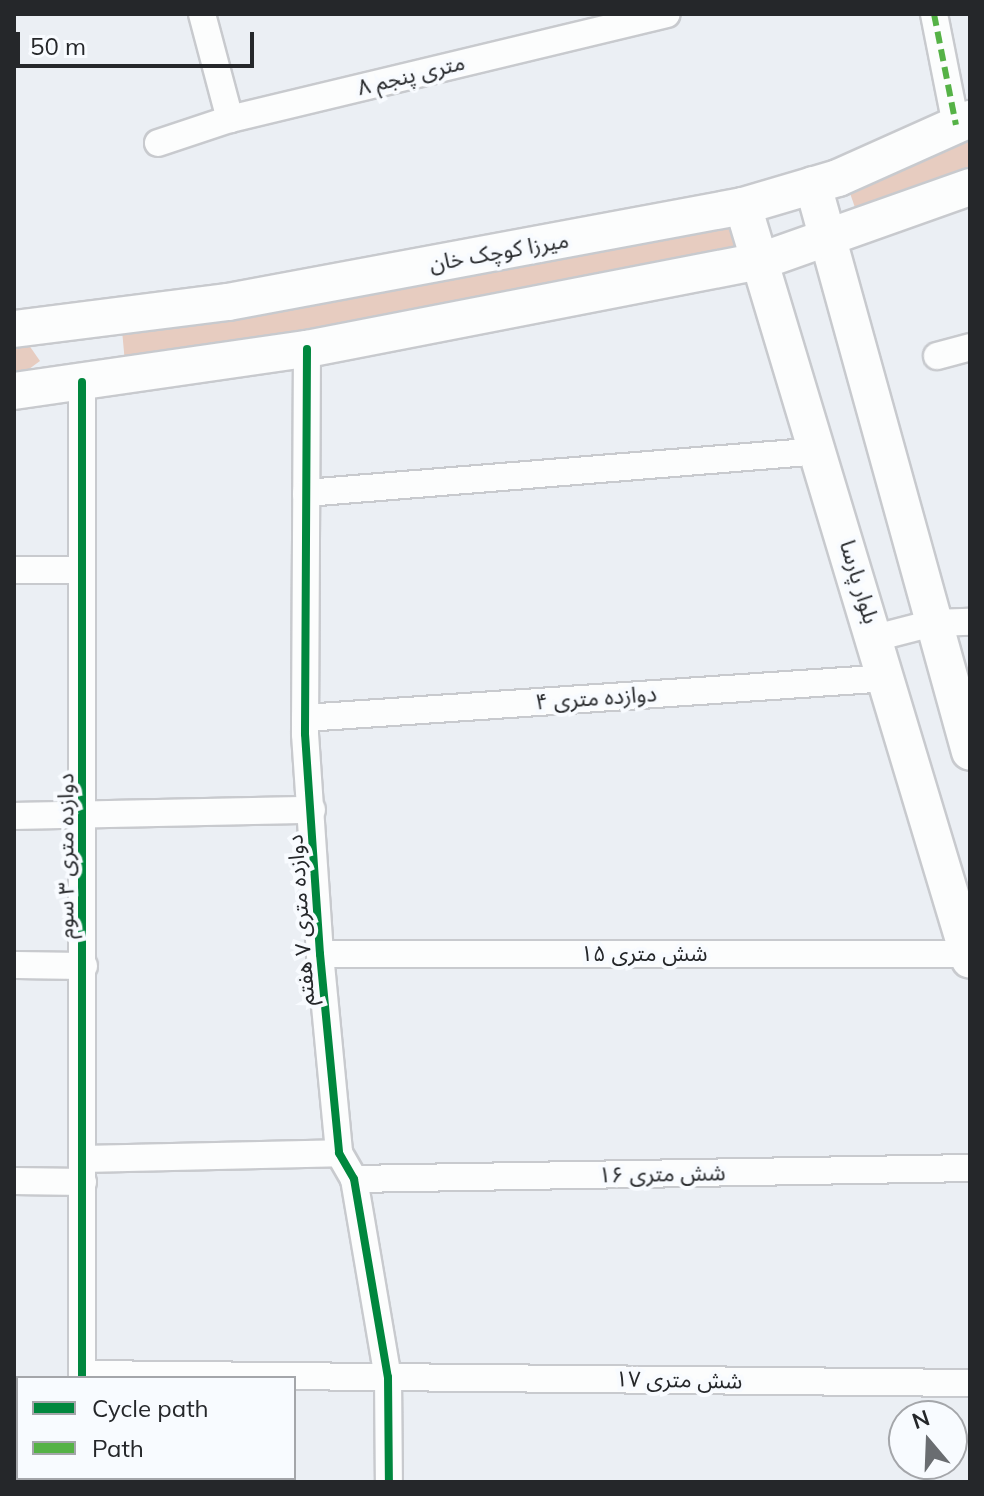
<!DOCTYPE html>
<html>
<head>
<meta charset="utf-8">
<style>
  body { margin:0 }
  #map { position:relative; width:984px; height:1496px; overflow:hidden; background:#ebeff4; font-family:Mulish,"Noto Sans Arabic",sans-serif }
  div>[style] { position:absolute }
  .green>* { inset:0; background:#e7ccc0 }
  .roads { filter:drop-shadow(2px 0 #c8cace) drop-shadow(-2px 0 #c8cace) drop-shadow(0 2px #c8cace) drop-shadow(0 -2px #c8cace) }
  .street>* { height:26px; margin:-13px; padding:0 13px; transform-origin:13px; border-radius:13px; background:#fcfdfd }
  .secondary>* { height:36px; margin:-18px; padding:0 18px; transform-origin:18px; border-radius:18px; background:#fcfdfd }
  .quiet>* { height:6px; margin-top:-3px; transform-origin:0; background:repeating-linear-gradient(90deg,#55b246 0 12px,transparent 0 18px) }
  .cycleway>* { height:8px; margin:-4px; padding:0 4px; transform-origin:4px; border-radius:4px; background:#00873e }
  span { translate:-50% -50%; white-space:nowrap; text-align:center; line-height:1.15; -webkit-text-stroke:8px #f8fbff; paint-order:stroke }
  .street-label { font-size:22px; color:#25272a }
  .frame { position:absolute; inset:0; border:16px solid #25272a; pointer-events:none }
  .legend { position:absolute; left:16px; top:1376px; width:280px; height:104px; box-sizing:border-box; background:#f8fbff; border:2px solid #a4a6aa; margin:0; padding:10px 14px; list-style:none; font-size:24px; color:#25272a }
  .legend li { display:flex; align-items:center; gap:16px; height:40px }
  .legend b { width:40px; border:2px solid #a4a6aa }
  .north { position:absolute; left:888px; top:1400px; width:80px; height:80px; box-sizing:border-box; background:#f8fbff; border:2px solid #a4a6aa; border-radius:50%; rotate:341deg; font-size:22px; font-weight:700; line-height:32px; text-align:center; color:#25272a }
  .north::after { content:''; display:block; margin:auto; width:28px; height:36px; background:#6a6d71; clip-path:polygon(50% 0,100% 100%,50% 72%,0 100%) }
  .scale { position:absolute; left:16px; top:32px; width:238px; height:36px; box-sizing:border-box; border:4px solid #25272a; border-top:0; padding-left:10px; font-size:24px; line-height:28px; white-space:nowrap; color:#25272a; -webkit-text-stroke:6px #f8fbff; paint-order:stroke }
</style>
</head>
<body>
<div id="map">
  <div class="green">
    <i style="clip-path:polygon(970px 120px,970px 167px,859px 219px,844px 176px)"></i>
    <i style="clip-path:polygon(731px 208px,749px 253px,125px 363px,122px 330px)"></i>
    <i style="clip-path:polygon(14px 337px,24px 338px,40px 361px,14px 380px)"></i>
  </div>
  <div class="roads">
    <div class="street">
      <i style="left:202px;top:14px;width:109px;rotate:75.1deg"></i>
      <i style="left:934px;top:14px;width:113px;rotate:78.8deg"></i>
      <i style="left:158px;top:143px;width:76px;rotate:-18.4deg"></i>
      <i style="left:230px;top:119px;width:449px;rotate:-13.5deg"></i>
      <i style="left:307px;top:349px;width:385px;rotate:90.3deg"></i>
      <i style="left:305px;top:734px;width:221px;rotate:86.1deg"></i>
      <i style="left:320px;top:954px;width:200px;rotate:84.5deg"></i>
      <i style="left:339px;top:1153px;width:30px;rotate:60deg"></i>
      <i style="left:354px;top:1179px;width:201px;rotate:80.3deg"></i>
      <i style="left:388px;top:1377px;width:105px;rotate:89.5deg"></i>
      <i style="left:937px;top:356px;width:34px;rotate:-15deg"></i>
      <i style="left:306px;top:493px;width:516px;rotate:-4.67deg"></i>
      <i style="left:14px;top:570px;width:68px"></i>
      <i style="left:875px;top:638px;width:60px;rotate:-14.5deg"></i>
      <i style="left:933px;top:623px;width:37px;rotate:-2deg"></i>
      <i style="left:305px;top:718px;width:584px;rotate:-3.92deg"></i>
      <i style="left:14px;top:816px;width:298px;rotate:-1.2deg"></i>
      <i style="left:320px;top:954px;width:649px"></i>
      <i style="left:14px;top:965px;width:70px;rotate:0.8deg"></i>
      <i style="left:83px;top:1159px;width:256px;rotate:-1.3deg"></i>
      <i style="left:354px;top:1179px;width:616px;rotate:-1.02deg"></i>
      <i style="left:14px;top:1181px;width:69px;rotate:0.8deg"></i>
      <i style="left:82px;top:1374px;width:888px;rotate:0.58deg"></i>
      <i style="left:82px;top:1378px;width:996px;rotate:-90deg"></i>
      <i style="left:14px;top:1402px;width:4px"></i>
      <i style="left:82px;top:1482px;width:4px;rotate:-90deg"></i>
    </div>
    <div class="secondary">
      <i style="left:813px;top:185px;width:588px;rotate:74.52deg"></i>
      <i style="left:743px;top:206px;width:787px;rotate:73.25deg"></i>
      <i style="left:14px;top:329px;width:216px;rotate:-7.2deg"></i>
      <i style="left:228px;top:302px;width:524px;rotate:-10.56deg"></i>
      <i style="left:743px;top:206px;width:99px;rotate:-16.4deg"></i>
      <i style="left:838px;top:178px;width:145px;rotate:-24.1deg"></i>
      <i style="left:14px;top:391px;width:296px;rotate:-8.2deg"></i>
      <i style="left:307px;top:349px;width:462px;rotate:-11deg"></i>
      <i style="left:761px;top:261px;width:222px;rotate:-19.5deg"></i>
    </div>
  </div>
  <div class="quiet">
    <i style="left:934px;top:14px;width:113px;rotate:78.8deg"></i>
  </div>
  <div class="cycleway">
    <i style="left:307px;top:349px;width:385px;rotate:90.3deg"></i>
    <i style="left:305px;top:734px;width:221px;rotate:86.1deg"></i>
    <i style="left:320px;top:954px;width:200px;rotate:84.5deg"></i>
    <i style="left:339px;top:1153px;width:30px;rotate:60deg"></i>
    <i style="left:354px;top:1179px;width:201px;rotate:80.3deg"></i>
    <i style="left:388px;top:1377px;width:105px;rotate:89.5deg"></i>
    <i style="left:82px;top:1378px;width:996px;rotate:-90deg"></i>
  </div>
  <div class="street-label">
    <span style="left:411px;top:75px;rotate:-14deg">۸ متری پنجم</span>
    <span style="left:499px;top:252px;rotate:-10deg">میرزا کوچک خان</span>
    <span style="left:859px;top:582px;rotate:73deg">بلوار پارسا</span>
    <span style="left:596px;top:698px;rotate:-4deg">دوازده متری ۴</span>
    <span style="left:66px;top:856px;rotate:-90deg">دوازده متری ۳ سوم</span>
    <span style="left:301px;top:920px;rotate:-94deg">دوازده متری ۷ هفتم</span>
    <span style="left:644px;top:954px">شش متری ۱۵</span>
    <span style="left:662px;top:1174px;rotate:-1deg">شش متری ۱۶</span>
    <span style="left:679px;top:1380px;rotate:1deg">شش متری ۱۷</span>
  </div>
  <div class="frame"></div>
  <ul class="legend">
  <li><b style="height:10px;background:#00873e"></b>Cycle path</li>
  <li><b style="height:10px;background:#55b246"></b>Path</li>
  </ul>
  <div class="north">N</div>
  <div class="scale">50 m</div>
</div>
</body>
</html>
